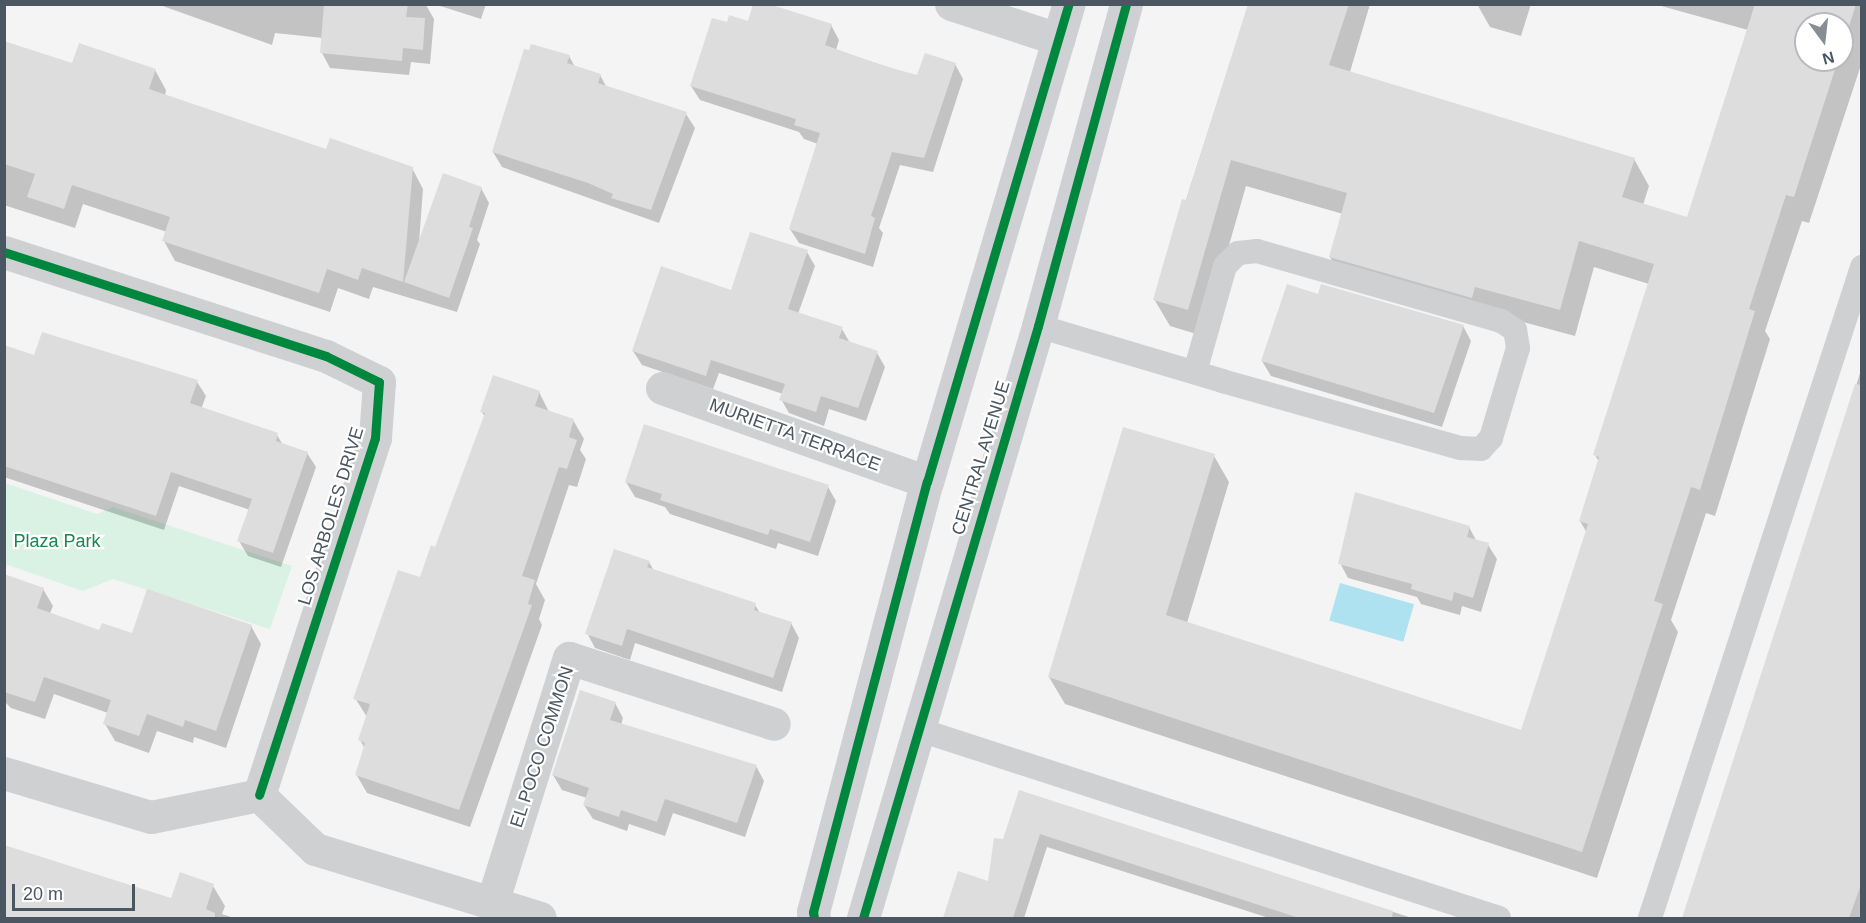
<!DOCTYPE html>
<html>
<head>
<meta charset="utf-8">
<style>
  body { margin:0 }
  #map { position:relative; width:1866px; height:923px; overflow:hidden; background:#f4f4f4; font-family:Arial,sans-serif }
  div>[style] { position:absolute }
  .green>* { inset:0; background:#d9f2e3 }
  .water>* { inset:0; background:#aee2f0; transform-origin:0 0 }
  .shadow>* { inset:0; background:#0003 }
  .building>* { inset:0; background:#ddddde }
  .service>* { height:24px; margin:-12px; padding:0 12px; transform-origin:12px; border-radius:12px; background:#ced0d2 }
  .minor>* { height:33px; margin:-16.5px; padding:0 16.5px; transform-origin:16.5px; border-radius:16.5px; background:#ced0d2 }
  .secondary>* { height:33px; margin:-16.5px; padding:0 16.5px; transform-origin:16.5px; border-radius:16.5px; background:#ced0d4 }
  .cycleway>* { height:9px; margin:-4.5px; padding:0 4.5px; transform-origin:4.5px; border-radius:4.5px; background:#00873e }
  span { translate:-50% -50%; white-space:nowrap; text-align:center; line-height:1.15; -webkit-text-stroke:4.5px #fff; paint-order:stroke }
  .street-label { font-size:18px; color:#4a5661 }
  .park-label { font-size:18px; color:#17864f }
  .frame { position:absolute; inset:0; border:6px solid #4a5661; pointer-events:none }
  .north { position:absolute; left:1794px; top:12px; width:60px; height:60px; box-sizing:border-box; background:#fff; border:2px solid #b7bbc0; border-radius:50%; rotate:165deg; font-size:16px; font-weight:700; line-height:24px; text-align:center; color:#4a5661 }
  .north::after { content:''; display:block; margin:auto; width:21px; height:27px; background:#868d94; clip-path:polygon(50% 0,100% 100%,50% 72%,0 100%) }
  .scale { position:absolute; left:12px; top:884px; width:123px; height:27px; box-sizing:border-box; border:3px solid #4a5661; border-top:0; padding-left:8px; font-size:18px; line-height:21px; white-space:nowrap; color:#4a5661; -webkit-text-stroke:4px #fff; paint-order:stroke }
</style>
</head>
<body>
<div id="map">
  <div class="green">
    <i style="clip-path:polygon(5px 483px,97px 514px,113px 507px,292px 566px,270px 629px,113px 579px,83px 591px,5px 564px)"></i>
  </div>
  <div class="water">
    <i style="left:1340px;top:583px;width:77px;height:39px;rotate:16deg"></i>
  </div>
  <div class="shadow">
    <i style="clip-path:polygon(157px 4px,426px 5px,434px 19px,430px 64px,411px 62px,409px 75px,330px 68px,322px 53px,323px 38px,275px 33px,272px 45px)"></i>
    <i style="clip-path:polygon(434px 4px,486px 4px,481px 19px)"></i>
    <i style="clip-path:polygon(evenodd,1249px 4px,1370px 4px,1350px 72px,1634px 159px,1649px 186px,1643px 205px,1688px 219px,1748px 30px,1654px 4px,1862px 4px,1862px 62px,1809px 223px,1802px 221px,1765px 331px,1770px 339px,1715px 516px,1706px 513px,1671px 620px,1678px 632px,1597px 878px,1065px 704px,1049px 677px,1214px 456px,1229px 482px,1187px 623px,1522px 732px,1587px 533px,1580px 521px,1599px 462px,1595px 455px,1649px 284px,1594px 267px,1575px 336px,1490px 313px,1346px 283px,1330px 257px,1343px 214px,1246px 186px,1203px 336px,1170px 326px,1154px 299px,1249px 4px,1806px 24px,1842px 24px,1842px 60px,1806px 60px,1806px 24px)"></i>
    <i style="clip-path:polygon(1477px 4px,1531px 4px,1521px 36px,1490px 27px)"></i>
    <i style="clip-path:polygon(749px 23px,831px 25px,839px 40px,836px 50px,918px 77px,955px 64px,963px 79px,933px 172px,900px 165px,879px 228px,883px 233px,873px 267px,799px 243px,790px 229px,818px 144px,804px 139px,799px 132px,700px 100px,691px 86px,728px 24px)"></i>
    <i style="clip-path:polygon(4px 43px,73px 65px,155px 70px,166px 90px,165px 96px,327px 151px,412px 168px,423px 189px,419px 243px,481px 188px,489px 203px,477px 240px,480px 244px,457px 312px,373px 287px,369px 299px,338px 288px,330px 312px,175px 261px,164px 241px,167px 232px,83px 204px,75px 228px,4px 205px)"></i>
    <i style="clip-path:polygon(530px 52px,569px 56px,575px 67px,600px 75px,607px 88px,686px 114px,695px 128px,659px 223px,502px 167px,493px 152px)"></i>
    <i style="clip-path:polygon(807px 252px,815px 266px,798px 314px,842px 329px,850px 343px,877px 353px,885px 367px,866px 421px,829px 409px,824px 426px,789px 413px,781px 399px,783px 394px,719px 373px,713px 389px,642px 365px,633px 351px)"></i>
    <i style="clip-path:polygon(1319px 296px,1463px 326px,1471px 341px,1442px 427px,1271px 376px,1262px 361px)"></i>
    <i style="clip-path:polygon(4px 347px,35px 357px,197px 382px,206px 396px,201px 409px,277px 435px,283px 445px,307px 453px,316px 467px,281px 567px,248px 556px,239px 541px,250px 510px,179px 486px,164px 530px,4px 477px)"></i>
    <i style="clip-path:polygon(1862px 367px,1862px 918px,1683px 918px)"></i>
    <i style="clip-path:polygon(539px 392px,549px 412px,573px 420px,584px 439px,580px 450px,586px 459px,577px 487px,569px 485px,536px 584px,545px 600px,539px 619px,542px 625px,470px 827px,367px 793px,356px 774px,365px 749px,360px 740px,367px 717px,355px 698px,436px 548px,485px 417px,482px 412px)"></i>
    <i style="clip-path:polygon(626px 482px,828px 487px,836px 501px,818px 556px,778px 543px,776px 549px,670px 514px,665px 507px,635px 497px)"></i>
    <i style="clip-path:polygon(1469px 527px,1477px 542px,1488px 545px,1497px 559px,1481px 612px,1462px 606px,1460px 615px,1421px 604px,1417px 597px,1348px 578px,1340px 563px)"></i>
    <i style="clip-path:polygon(649px 562px,654px 571px,755px 605px,760px 613px,791px 623px,799px 638px,782px 692px,635px 643px,630px 660px,595px 648px,587px 633px)"></i>
    <i style="clip-path:polygon(4px 581px,43px 589px,53px 606px,50px 613px,100px 632px,133px 634px,251px 626px,261px 644px,226px 748px,194px 737px,193px 743px,157px 731px,149px 753px,115px 741px,105px 724px,108px 713px,54px 694px,45px 719px,11px 708px,4px 701px)"></i>
    <i style="clip-path:polygon(615px 703px,623px 718px,621px 725px,756px 766px,764px 781px,745px 837px,673px 813px,665px 836px,629px 824px,627px 831px,593px 819px,584px 805px,587px 798px,562px 790px,553px 775px)"></i>
    <i style="clip-path:polygon(1020px 792px,1412px 918px,1269px 918px,1047px 847px,1024px 918px,944px 918px,959px 873px,989px 883px)"></i>
    <i style="clip-path:polygon(4px 847px,172px 899px,213px 886px,225px 906px,222px 914px,234px 918px,4px 918px)"></i>
  </div>
  <div class="building">
    <i style="clip-path:polygon(324px 4px,408px 4px,406px 17px,425px 18px,423px 50px,403px 48px,402px 61px,320px 53px)"></i>
    <i style="clip-path:polygon(753px 4px,769px 4px,832px 24px,825px 45px,884px 66px,917px 75px,925px 53px,956px 63px,924px 158px,892px 152px,871px 216px,875px 218px,865px 254px,789px 229px,820px 133px,794px 125px,796px 119px,690px 86px,712px 18px,727px 22px,729px 15px,748px 21px)"></i>
    <i style="clip-path:polygon(1248px 4px,1349px 4px,1329px 65px,1635px 158px,1622px 197px,1687px 217px,1755px 4px,1856px 4px,1842px 49px,1842px 24px,1806px 24px,1806px 60px,1838px 60px,1794px 197px,1786px 195px,1749px 309px,1755px 311px,1700px 490px,1691px 487px,1654px 601px,1663px 604px,1582px 852px,1048px 677px,1123px 427px,1215px 454px,1166px 615px,1521px 730px,1588px 524px,1579px 521px,1599px 457px,1593px 455px,1654px 264px,1579px 241px,1560px 310px,1475px 287px,1472px 298px,1329px 257px,1347px 193px,1231px 160px,1188px 310px,1153px 300px,1182px 199px,1186px 200px)"></i>
    <i style="clip-path:polygon(4px 41px,72px 63px,79px 43px,156px 69px,149px 89px,326px 149px,330px 138px,413px 167px,403px 282px,362px 268px,358px 280px,327px 269px,319px 293px,162px 241px,170px 217px,72px 185px,64px 209px,27px 197px,35px 174px,4px 164px)"></i>
    <i style="clip-path:polygon(531px 44px,570px 55px,567px 63px,601px 74px,598px 83px,687px 112px,651px 210px,611px 198px,613px 194px,588px 183px,492px 152px,524px 49px,529px 50px)"></i>
    <i style="clip-path:polygon(443px 173px,482px 187px,469px 227px,473px 228px,449px 298px,404px 282px)"></i>
    <i style="clip-path:polygon(750px 232px,808px 250px,788px 309px,843px 327px,839px 338px,878px 351px,858px 408px,821px 396px,816px 412px,779px 400px,785px 384px,711px 360px,706px 376px,632px 351px,661px 266px,731px 290px)"></i>
    <i style="clip-path:polygon(1287px 284px,1318px 294px,1321px 284px,1464px 325px,1434px 413px,1261px 361px)"></i>
    <i style="clip-path:polygon(42px 332px,198px 380px,190px 403px,278px 433px,276px 441px,308px 452px,273px 553px,237px 541px,252px 499px,171px 472px,156px 516px,4px 466px,4px 345px,34px 355px)"></i>
    <i style="clip-path:polygon(493px 375px,540px 391px,535px 406px,574px 419px,569px 437px,577px 440px,567px 469px,559px 467px,522px 576px,535px 580px,528px 604px,532px 605px,459px 810px,355px 775px,365px 743px,358px 740px,370px 704px,353px 699px,398px 570px,420px 577px,431px 545px,435px 547px,485px 413px,480px 412px)"></i>
    <i style="clip-path:polygon(1855px 384px,1862px 385px,1862px 882px,1849px 918px,1682px 918px)"></i>
    <i style="clip-path:polygon(644px 424px,829px 485px,810px 542px,770px 529px,768px 535px,660px 500px,662px 494px,625px 482px)"></i>
    <i style="clip-path:polygon(1355px 492px,1470px 526px,1467px 537px,1489px 543px,1473px 598px,1454px 592px,1452px 601px,1411px 589px,1412px 584px,1338px 564px)"></i>
    <i style="clip-path:polygon(614px 549px,650px 561px,647px 567px,756px 603px,754px 610px,792px 622px,773px 678px,627px 629px,622px 646px,585px 634px)"></i>
    <i style="clip-path:polygon(4px 574px,44px 588px,37px 608px,99px 630px,102px 623px,132px 633px,147px 589px,252px 625px,216px 731px,185px 720px,183px 727px,147px 714px,139px 736px,103px 724px,111px 700px,44px 677px,35px 702px,4px 692px)"></i>
    <i style="clip-path:polygon(580px 690px,616px 702px,610px 720px,757px 765px,737px 823px,665px 799px,657px 822px,621px 810px,619px 817px,583px 805px,589px 788px,552px 775px)"></i>
    <i style="clip-path:polygon(1019px 790px,1393px 911px,1392px 918px,1299px 918px,1040px 834px,1013px 918px,943px 918px,958px 871px,988px 881px,994px 838px,1003px 839px)"></i>
    <i style="clip-path:polygon(4px 845px,171px 898px,180px 872px,214px 884px,206px 909px,215px 913px,215px 918px,4px 918px)"></i>
  </div>
  <div class="service">
    <i style="left:1038px;top:326px;width:192px;rotate:16.6deg"></i>
    <i style="left:1222px;top:381px;width:248px;rotate:15.7deg"></i>
    <i style="left:1461px;top:448px;width:20px;rotate:3deg"></i>
    <i style="left:1481px;top:449px;width:15px;rotate:-48deg"></i>
    <i style="left:1491px;top:438px;width:94px;rotate:-73.3deg"></i>
    <i style="left:1518px;top:348px;width:18px;rotate:-99deg"></i>
    <i style="left:1515px;top:330px;width:17px;rotate:-147deg"></i>
    <i style="left:1501px;top:321px;width:254px;rotate:-164deg"></i>
    <i style="left:1257px;top:251px;width:19px;rotate:174deg"></i>
    <i style="left:1238px;top:253px;width:18px;rotate:135deg"></i>
    <i style="left:1225px;top:266px;width:110px;rotate:105.8deg"></i>
    <i style="left:917px;top:729px;width:612px;rotate:17.99deg"></i>
    <i style="left:1650px;top:918px;width:685px;rotate:-71.96deg"></i>
  </div>
  <div class="minor">
    <i style="left:951px;top:4px;width:113px;rotate:18.1deg"></i>
    <i style="left:4px;top:252px;width:338px;rotate:17.9deg"></i>
    <i style="left:326px;top:356px;width:59px;rotate:26.1deg"></i>
    <i style="left:379px;top:382px;width:56px;rotate:94.1deg"></i>
    <i style="left:375px;top:438px;width:375px;rotate:108deg"></i>
    <i style="left:662px;top:388px;width:281px;rotate:19.5deg"></i>
    <i style="left:4px;top:773px;width:153px;rotate:16.7deg"></i>
    <i style="left:151px;top:817px;width:110px;rotate:-11.5deg"></i>
    <i style="left:259px;top:795px;width:78px;rotate:44deg"></i>
    <i style="left:315px;top:849px;width:235px;rotate:17deg"></i>
    <i style="left:492px;top:903px;width:257px;rotate:-72.6deg"></i>
    <i style="left:569px;top:658px;width:215px;rotate:17.8deg"></i>
  </div>
  <div class="secondary">
    <i style="left:814px;top:918px;width:6px;rotate:-99deg"></i>
    <i style="left:813px;top:912px;width:445px;rotate:-75.2deg"></i>
    <i style="left:927px;top:482px;width:499px;rotate:-73.5deg"></i>
    <i style="left:863px;top:918px;width:617px;rotate:-73.53deg"></i>
    <i style="left:1038px;top:326px;width:334px;rotate:-74.7deg"></i>
  </div>
  <div class="cycleway">
    <i style="left:4px;top:252px;width:338px;rotate:17.9deg"></i>
    <i style="left:326px;top:356px;width:59px;rotate:26.1deg"></i>
    <i style="left:379px;top:382px;width:56px;rotate:94.1deg"></i>
    <i style="left:375px;top:438px;width:375px;rotate:108deg"></i>
    <i style="left:814px;top:918px;width:6px;rotate:-99deg"></i>
    <i style="left:813px;top:912px;width:445px;rotate:-75.2deg"></i>
    <i style="left:927px;top:482px;width:499px;rotate:-73.5deg"></i>
    <i style="left:863px;top:918px;width:617px;rotate:-73.53deg"></i>
    <i style="left:1038px;top:326px;width:334px;rotate:-74.7deg"></i>
  </div>
  <div class="street-label">
    <span style="left:795px;top:435px;rotate:20deg">MURIETTA TERRACE</span>
    <span style="left:981px;top:458px;rotate:-73deg">CENTRAL AVENUE</span>
    <span style="left:331px;top:516px;rotate:-73deg">LOS ARBOLES DRIVE</span>
    <span style="left:542px;top:747px;rotate:-72deg">EL POCO COMMON</span>
  </div>
  <div class="park-label">
    <span style="left:57px;top:541px">Plaza Park</span>
  </div>
  <div class="frame"></div>
  <div class="north">N</div>
  <div class="scale">20 m</div>
</div>
</body>
</html>
